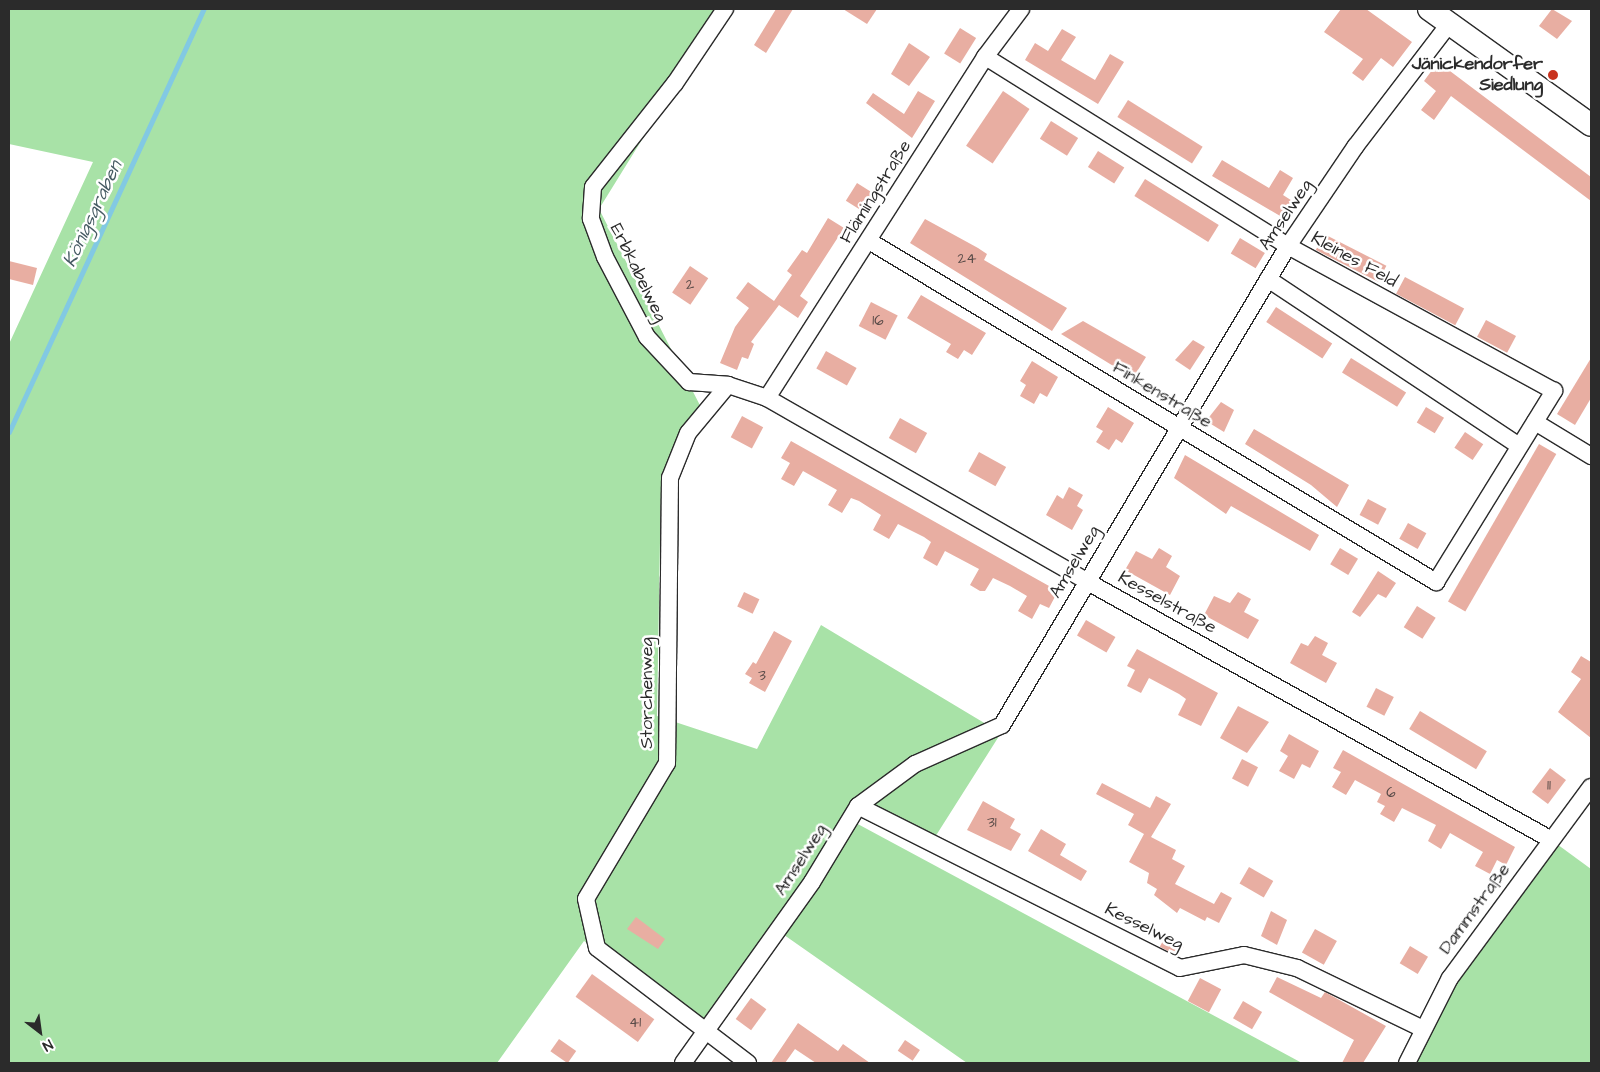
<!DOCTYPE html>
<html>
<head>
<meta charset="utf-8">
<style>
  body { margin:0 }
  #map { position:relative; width:1600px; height:1072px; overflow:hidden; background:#fff; font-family:"Architects Daughter",sans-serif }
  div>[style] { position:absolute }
  .green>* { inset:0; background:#a8e2a7 }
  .stream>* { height:5px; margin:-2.5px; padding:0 2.5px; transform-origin:2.5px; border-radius:2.5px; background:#82c9e3 }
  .building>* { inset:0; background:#e8aea2; transform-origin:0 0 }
  .roads { filter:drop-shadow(1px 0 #2b2b2b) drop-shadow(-1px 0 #2b2b2b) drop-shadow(0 1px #2b2b2b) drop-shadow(0 -1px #2b2b2b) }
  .street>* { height:16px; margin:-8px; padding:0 8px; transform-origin:8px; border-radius:8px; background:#fff }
  .secondary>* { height:22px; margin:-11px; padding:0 11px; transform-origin:11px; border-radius:11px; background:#fff }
  .dots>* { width:14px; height:14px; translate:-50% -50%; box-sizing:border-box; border:2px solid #fff; border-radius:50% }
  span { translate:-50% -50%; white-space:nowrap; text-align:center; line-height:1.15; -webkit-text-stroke:5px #fff; paint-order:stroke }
  .number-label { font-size:15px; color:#5a4c49 }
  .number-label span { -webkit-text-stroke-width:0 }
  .poi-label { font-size:18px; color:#2b2b2b; font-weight:700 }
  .right { translate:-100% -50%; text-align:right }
  .street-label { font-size:18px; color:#2b2b2b }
  .water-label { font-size:19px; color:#455a62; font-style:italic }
  .frame { position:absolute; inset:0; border:10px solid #2b2b2b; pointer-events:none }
  .north { position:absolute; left:15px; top:1007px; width:50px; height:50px; -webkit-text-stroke:4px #fff; paint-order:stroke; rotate:150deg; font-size:14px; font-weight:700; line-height:20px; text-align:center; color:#2b2b2b }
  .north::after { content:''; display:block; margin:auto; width:18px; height:22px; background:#2b2b2b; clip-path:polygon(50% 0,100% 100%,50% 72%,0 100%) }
</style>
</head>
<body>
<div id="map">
  <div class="green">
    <i style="clip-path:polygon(9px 9px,723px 9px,599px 209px,706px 417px,661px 484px,657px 716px,757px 749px,821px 625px,1001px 733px,930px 845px,859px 814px,854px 822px,1302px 1063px,967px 1063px,777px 930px,708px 1026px,584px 941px,497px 1063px,9px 1063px,9px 344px,93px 162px,9px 144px)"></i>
    <i style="clip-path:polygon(1550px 839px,1591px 869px,1591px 1063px,1407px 1063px,1423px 1029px)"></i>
  </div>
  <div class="stream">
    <i style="left:9px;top:432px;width:466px;rotate:-65.3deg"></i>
  </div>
  <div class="building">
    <i style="clip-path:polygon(776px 9px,793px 9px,766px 53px,754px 45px)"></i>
    <i style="clip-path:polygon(843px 9px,877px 9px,867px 24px)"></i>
    <i style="clip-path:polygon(1341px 9px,1366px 9px,1412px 42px,1393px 67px,1381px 58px,1363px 81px,1352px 73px,1363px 59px,1324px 32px)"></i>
    <i style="clip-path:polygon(1552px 9px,1572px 21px,1557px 39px,1539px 26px)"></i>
    <i style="left:960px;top:28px;width:19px;height:30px;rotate:32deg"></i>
    <i style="clip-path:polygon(1062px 29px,1076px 37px,1061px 60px,1095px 80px,1110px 54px,1124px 62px,1098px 104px,1025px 60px,1035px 43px,1048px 51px)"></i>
    <i style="clip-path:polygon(909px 43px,930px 57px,909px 86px,891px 74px)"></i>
    <i style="clip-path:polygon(1438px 62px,1591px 177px,1591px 201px,1451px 96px,1434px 120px,1421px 110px,1436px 91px,1424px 81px)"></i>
    <i style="clip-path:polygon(918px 91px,935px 101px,912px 138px,866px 103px,873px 93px,904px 114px)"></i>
    <i style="left:1003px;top:91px;width:32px;height:66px;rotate:34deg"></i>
    <i style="left:1128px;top:100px;width:88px;height:20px;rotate:32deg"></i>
    <i style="left:1051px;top:121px;width:32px;height:21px;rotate:32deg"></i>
    <i style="left:1098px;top:151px;width:31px;height:19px;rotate:32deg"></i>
    <i style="clip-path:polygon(1222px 160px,1269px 188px,1280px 170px,1293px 178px,1283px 195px,1297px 204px,1287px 220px,1212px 176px)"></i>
    <i style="left:1145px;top:179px;width:87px;height:20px;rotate:32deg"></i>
    <i style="left:857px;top:183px;width:22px;height:21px;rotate:32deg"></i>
    <i style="clip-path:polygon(828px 218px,844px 228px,800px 296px,808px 302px,798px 318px,779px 305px,751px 342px,754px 344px,748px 359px,742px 357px,737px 370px,720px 363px,735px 327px,749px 308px,736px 298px,748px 282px,774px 301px,792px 275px,787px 271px,802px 250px,807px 253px)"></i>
    <i style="clip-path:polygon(925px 219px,978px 248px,987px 254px,984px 260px,1067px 308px,1052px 331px,910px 243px)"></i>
    <i style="left:1324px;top:234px;width:70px;height:18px;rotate:27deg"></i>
    <i style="left:1240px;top:238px;width:29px;height:18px;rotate:31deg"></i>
    <i style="clip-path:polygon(9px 261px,37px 268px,33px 285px,9px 279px)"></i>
    <i style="left:690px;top:266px;width:22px;height:32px;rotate:34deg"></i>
    <i style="left:1405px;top:277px;width:67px;height:19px;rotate:28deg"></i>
    <i style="clip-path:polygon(921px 295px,986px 333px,972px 355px,964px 350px,958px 359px,946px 352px,951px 344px,907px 318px)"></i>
    <i style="left:871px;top:302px;width:30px;height:27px;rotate:27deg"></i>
    <i style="left:1276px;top:307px;width:67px;height:18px;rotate:33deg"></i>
    <i style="left:1486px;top:320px;width:34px;height:19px;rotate:28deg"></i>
    <i style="clip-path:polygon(1083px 321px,1146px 357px,1133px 378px,1061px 334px)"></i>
    <i style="clip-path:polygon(1193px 340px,1205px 347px,1190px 370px,1175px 360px)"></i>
    <i style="left:826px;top:351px;width:35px;height:20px;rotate:29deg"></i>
    <i style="left:1351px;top:358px;width:65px;height:17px;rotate:32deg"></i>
    <i style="clip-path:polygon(1591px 358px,1591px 398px,1575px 425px,1557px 414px)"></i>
    <i style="clip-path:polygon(1032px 361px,1058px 377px,1047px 397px,1040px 393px,1034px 404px,1020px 396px,1026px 385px,1020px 381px)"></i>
    <i style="clip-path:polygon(1221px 402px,1234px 410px,1224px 432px,1206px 421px)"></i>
    <i style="clip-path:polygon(1108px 407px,1134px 423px,1122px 443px,1116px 439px,1109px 450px,1096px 442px,1103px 431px,1096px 427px)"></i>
    <i style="left:1426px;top:407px;width:21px;height:18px;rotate:31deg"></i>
    <i style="left:742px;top:416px;width:24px;height:24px;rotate:28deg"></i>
    <i style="left:900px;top:418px;width:31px;height:23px;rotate:29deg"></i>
    <i style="clip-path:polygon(1254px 429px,1349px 485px,1337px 507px,1311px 485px,1245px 444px)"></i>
    <i style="left:1465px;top:432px;width:22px;height:19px;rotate:34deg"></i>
    <i style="clip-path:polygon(791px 441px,1058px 591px,1049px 608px,1040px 604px,1032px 619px,1018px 611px,1027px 596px,1010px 586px,993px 578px,985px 591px,980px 591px,970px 585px,979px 569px,945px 551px,937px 566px,923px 558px,931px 542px,924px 537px,898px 524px,889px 539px,873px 530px,881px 515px,859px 501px,851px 498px,842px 513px,828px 505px,837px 490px,803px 471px,794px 486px,781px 479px,790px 463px,781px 458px)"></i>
    <i style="left:1539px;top:444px;width:20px;height:182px;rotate:30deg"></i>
    <i style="left:979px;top:452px;width:31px;height:22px;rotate:29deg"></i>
    <i style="clip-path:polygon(1185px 455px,1319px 535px,1310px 551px,1231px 506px,1226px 514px,1174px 478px)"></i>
    <i style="clip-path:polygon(1069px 487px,1083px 495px,1077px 506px,1083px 510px,1072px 530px,1046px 515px,1057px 495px,1063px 499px)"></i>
    <i style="left:1368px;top:499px;width:21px;height:18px;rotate:28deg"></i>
    <i style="left:1408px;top:523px;width:21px;height:18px;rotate:29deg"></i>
    <i style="clip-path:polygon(1159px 548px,1172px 556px,1166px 567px,1180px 576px,1170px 595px,1125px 570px,1136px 551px,1152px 559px)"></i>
    <i style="left:1340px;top:548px;width:21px;height:19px;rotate:31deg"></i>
    <i style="clip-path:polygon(1378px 571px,1396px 583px,1386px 598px,1378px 594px,1360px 617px,1352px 612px)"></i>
    <i style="left:744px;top:592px;width:17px;height:16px;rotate:25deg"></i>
    <i style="clip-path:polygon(1238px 592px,1251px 599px,1244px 612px,1259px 620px,1248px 639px,1204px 615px,1214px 596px,1230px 603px)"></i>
    <i style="left:1417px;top:606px;width:22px;height:25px;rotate:32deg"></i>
    <i style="left:1086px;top:620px;width:34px;height:18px;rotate:30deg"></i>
    <i style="clip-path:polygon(774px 631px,792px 641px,765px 692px,749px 683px,752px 678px,745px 674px,753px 662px,756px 664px)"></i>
    <i style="clip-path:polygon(1315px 636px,1328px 643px,1322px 655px,1337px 663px,1326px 683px,1290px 663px,1301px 643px,1308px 646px)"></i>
    <i style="clip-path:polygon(1137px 649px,1218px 693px,1201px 726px,1178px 715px,1186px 699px,1179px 694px,1149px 678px,1141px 693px,1127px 686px,1135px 670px,1127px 666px)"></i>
    <i style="clip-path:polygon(1581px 656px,1591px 662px,1591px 738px,1558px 712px,1581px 679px,1571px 672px)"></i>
    <i style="left:1376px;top:688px;width:20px;height:21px;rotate:27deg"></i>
    <i style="clip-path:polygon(1238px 706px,1269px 722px,1247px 753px,1220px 738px)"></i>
    <i style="left:1420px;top:711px;width:78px;height:21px;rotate:31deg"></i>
    <i style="clip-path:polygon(1289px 734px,1319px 751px,1310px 768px,1302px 764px,1294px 779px,1279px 771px,1288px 756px,1280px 751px)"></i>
    <i style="clip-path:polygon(1343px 750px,1515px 847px,1506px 865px,1497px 860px,1490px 874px,1475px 866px,1483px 852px,1450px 833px,1441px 849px,1428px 841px,1436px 825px,1402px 808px,1394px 822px,1380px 814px,1385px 806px,1377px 802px,1381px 794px,1355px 780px,1346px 795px,1332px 787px,1341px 772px,1333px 768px)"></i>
    <i style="left:1242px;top:759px;width:18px;height:22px;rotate:27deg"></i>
    <i style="left:1550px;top:768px;width:20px;height:30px;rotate:37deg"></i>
    <i style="clip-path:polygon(1102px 783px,1150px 808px,1156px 796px,1171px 804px,1151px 837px,1176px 850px,1172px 859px,1185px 866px,1175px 884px,1214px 904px,1221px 892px,1232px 898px,1219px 923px,1207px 917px,1205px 921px,1180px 908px,1177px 913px,1154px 895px,1157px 889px,1147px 883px,1149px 873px,1129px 862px,1144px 834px,1128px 825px,1134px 814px,1096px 794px)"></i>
    <i style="clip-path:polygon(983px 801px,1015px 819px,1010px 828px,1021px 834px,1011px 851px,967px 830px)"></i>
    <i style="clip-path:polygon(1041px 829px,1066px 844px,1060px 855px,1087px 871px,1081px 881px,1028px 851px)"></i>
    <i style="left:1249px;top:867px;width:28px;height:19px;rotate:30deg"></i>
    <i style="clip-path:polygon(1271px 911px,1287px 920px,1277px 945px,1261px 936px)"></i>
    <i style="clip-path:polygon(636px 917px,665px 939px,658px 949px,627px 929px)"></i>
    <i style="left:1315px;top:929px;width:25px;height:27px;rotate:29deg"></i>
    <i style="left:1165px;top:937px;width:21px;height:11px;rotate:28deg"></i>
    <i style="left:1410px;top:946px;width:21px;height:20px;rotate:31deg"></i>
    <i style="left:592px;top:974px;width:77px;height:28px;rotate:36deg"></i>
    <i style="clip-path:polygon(1277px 977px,1321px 998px,1325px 992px,1386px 1026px,1363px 1063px,1342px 1063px,1354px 1040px,1269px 992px)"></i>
    <i style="left:1200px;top:978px;width:24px;height:26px;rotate:28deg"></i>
    <i style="left:751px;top:998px;width:19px;height:26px;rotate:36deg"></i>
    <i style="left:1243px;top:1001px;width:22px;height:20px;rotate:30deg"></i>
    <i style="clip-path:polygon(798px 1023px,838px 1051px,843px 1044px,870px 1063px,816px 1063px,795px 1049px,785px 1063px,771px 1063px)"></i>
    <i style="left:559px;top:1039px;width:21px;height:15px;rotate:35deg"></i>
    <i style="left:905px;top:1040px;width:18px;height:13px;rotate:34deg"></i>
  </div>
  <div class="roads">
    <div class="street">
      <i style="left:725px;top:9px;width:89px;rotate:124deg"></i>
      <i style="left:675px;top:83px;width:132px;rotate:128.3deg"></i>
      <i style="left:593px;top:187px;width:32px;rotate:94deg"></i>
      <i style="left:591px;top:219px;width:40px;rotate:69.8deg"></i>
      <i style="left:605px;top:257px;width:90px;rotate:62.3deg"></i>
      <i style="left:647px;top:337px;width:62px;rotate:47deg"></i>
      <i style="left:689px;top:382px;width:39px;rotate:4deg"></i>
      <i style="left:728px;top:385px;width:41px;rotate:18.4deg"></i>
      <i style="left:767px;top:398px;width:368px;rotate:29.8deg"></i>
      <i style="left:1086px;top:581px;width:531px;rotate:29.08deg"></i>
      <i style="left:869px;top:241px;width:662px;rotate:31.02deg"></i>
      <i style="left:1436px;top:582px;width:225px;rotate:-58.3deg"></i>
      <i style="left:1554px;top:391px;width:303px;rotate:-151.4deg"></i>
      <i style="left:1288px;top:246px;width:357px;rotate:-148deg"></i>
      <i style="left:1268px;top:279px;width:301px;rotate:33.6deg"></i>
      <i style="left:728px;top:385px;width:62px;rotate:129.8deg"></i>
      <i style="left:688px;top:433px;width:48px;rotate:111.8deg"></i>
      <i style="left:670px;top:478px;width:285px;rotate:90.6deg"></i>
      <i style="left:667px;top:763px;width:158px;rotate:120.8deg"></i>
      <i style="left:586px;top:899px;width:50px;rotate:77.3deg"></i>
      <i style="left:597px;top:948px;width:190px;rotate:37.3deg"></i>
      <i style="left:767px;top:398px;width:405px;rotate:-57.4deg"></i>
      <i style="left:985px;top:57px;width:60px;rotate:-53.1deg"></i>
      <i style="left:1535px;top:422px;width:66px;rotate:31.3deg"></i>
      <i style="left:858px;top:806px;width:360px;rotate:26.7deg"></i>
      <i style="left:1180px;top:968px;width:65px;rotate:-11.5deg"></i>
      <i style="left:1244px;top:955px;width:55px;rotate:13.8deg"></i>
      <i style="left:1297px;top:968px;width:140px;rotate:25.8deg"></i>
      <i style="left:683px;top:1063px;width:222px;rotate:-54.5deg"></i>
      <i style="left:812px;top:882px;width:89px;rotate:-58.8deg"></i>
      <i style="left:858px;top:806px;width:71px;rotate:-36.4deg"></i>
      <i style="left:915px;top:764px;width:95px;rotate:-24.1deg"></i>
      <i style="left:1002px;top:725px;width:558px;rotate:-59.16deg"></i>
      <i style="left:1288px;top:246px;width:120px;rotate:-55.9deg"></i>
      <i style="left:1355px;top:147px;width:155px;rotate:-52.6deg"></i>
      <i style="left:1407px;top:1063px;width:95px;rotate:-63.2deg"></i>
      <i style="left:1450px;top:978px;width:237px;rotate:-53.6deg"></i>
    </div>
    <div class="secondary">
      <i style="left:1429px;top:9px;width:199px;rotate:35.6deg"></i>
    </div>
  </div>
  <div class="dots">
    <i style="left:1553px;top:75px;background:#c8321e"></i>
  </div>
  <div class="number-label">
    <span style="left:967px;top:259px">24</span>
    <span style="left:690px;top:285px">2</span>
    <span style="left:878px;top:321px">16</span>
    <span style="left:762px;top:676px">3</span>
    <span style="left:1549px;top:786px">11</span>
    <span style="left:1391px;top:793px">6</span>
    <span style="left:992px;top:823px">31</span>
    <span style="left:635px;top:1023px">41</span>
  </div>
  <div class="poi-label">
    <span class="right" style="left:1543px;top:75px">Jänickendorfer<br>Siedlung</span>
  </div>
  <div class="street-label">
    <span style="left:876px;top:192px;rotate:-58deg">Flämingstraße</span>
    <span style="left:1286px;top:215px;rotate:-56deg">Amselweg</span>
    <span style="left:1354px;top:260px;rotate:29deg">Kleines Feld</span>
    <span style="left:638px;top:273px;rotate:64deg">Erbkabelweg</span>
    <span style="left:1162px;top:395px;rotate:31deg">Finkenstraße</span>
    <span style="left:1075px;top:562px;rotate:-59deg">Amselweg</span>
    <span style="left:1167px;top:603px;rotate:29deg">Kesselstraße</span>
    <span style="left:647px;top:693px;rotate:-90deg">Storchenweg</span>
    <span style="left:801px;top:860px;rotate:-57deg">Amselweg</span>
    <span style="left:1475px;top:909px;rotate:-54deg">Dammstraße</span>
    <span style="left:1144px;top:927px;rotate:26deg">Kesselweg</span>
  </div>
  <div class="water-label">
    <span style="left:93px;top:214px;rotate:-65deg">Königsgraben</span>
  </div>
  <div class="frame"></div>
  <div class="north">N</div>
</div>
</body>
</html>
